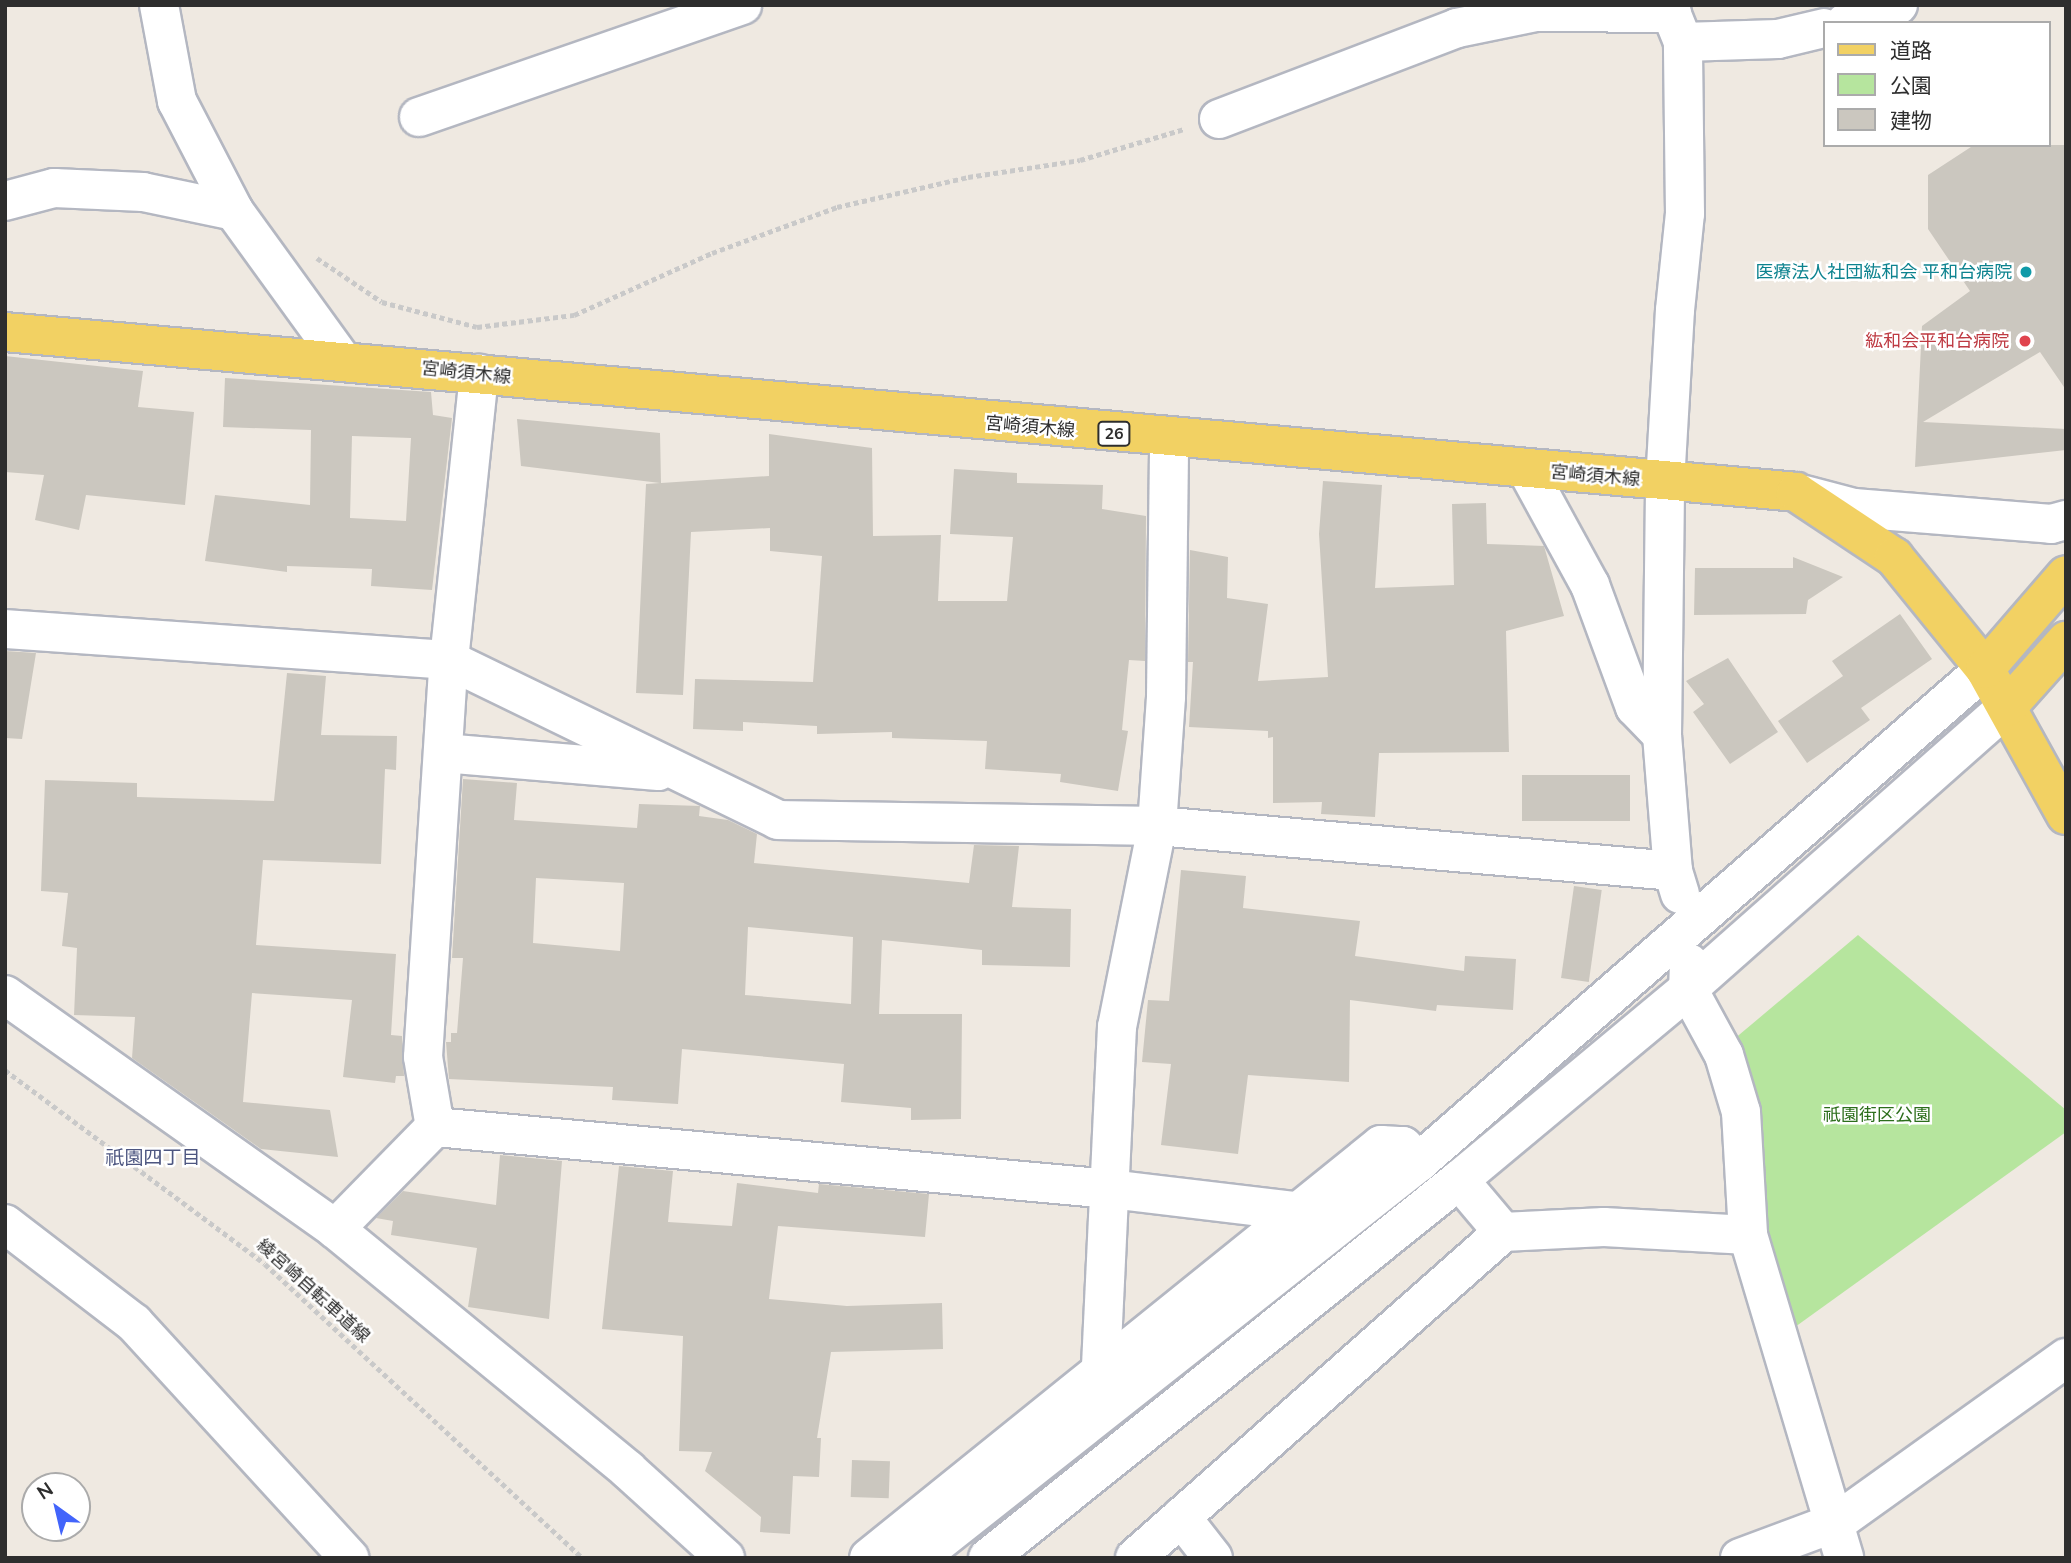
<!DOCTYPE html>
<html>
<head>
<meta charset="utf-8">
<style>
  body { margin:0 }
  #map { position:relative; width:2071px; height:1563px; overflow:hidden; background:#efe9e1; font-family:"Nunito Sans","Noto Sans JP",sans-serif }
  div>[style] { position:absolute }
  .green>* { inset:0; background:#b6e59e }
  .building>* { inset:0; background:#cbc7bf; transform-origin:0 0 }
  .path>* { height:4.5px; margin-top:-2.25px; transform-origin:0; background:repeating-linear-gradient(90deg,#c9c9c9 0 5px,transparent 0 8.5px) }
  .roads { filter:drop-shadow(2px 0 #b4b7c1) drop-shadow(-2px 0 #b4b7c1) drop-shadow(0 2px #b4b7c1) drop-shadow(0 -2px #b4b7c1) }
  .minor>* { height:38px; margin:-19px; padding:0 19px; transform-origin:19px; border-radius:19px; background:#fff }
  .major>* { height:38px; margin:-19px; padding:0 19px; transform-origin:19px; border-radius:19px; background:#f2d163 }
  .dots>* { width:19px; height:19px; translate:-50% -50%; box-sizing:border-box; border:4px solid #fff; border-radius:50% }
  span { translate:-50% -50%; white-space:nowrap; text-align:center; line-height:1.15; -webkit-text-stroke:5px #fff; paint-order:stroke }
  .shield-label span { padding:2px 5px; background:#fff; border:2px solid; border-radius:5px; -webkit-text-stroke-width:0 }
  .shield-label { font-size:16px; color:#2e2e2e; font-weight:700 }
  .culture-label { font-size:18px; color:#0d838f }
  .right { translate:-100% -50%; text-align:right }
  .health-label { font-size:18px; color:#be3a42 }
  .street-label { font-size:18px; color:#2e2e2e }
  .park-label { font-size:18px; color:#2c6e1b }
  .neighbourhood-label { font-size:19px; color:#4d5680 }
  .frame { position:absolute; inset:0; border:7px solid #2e2e2e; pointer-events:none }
  .legend { position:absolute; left:1823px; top:21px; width:228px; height:126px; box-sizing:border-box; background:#fff; border:2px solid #ababab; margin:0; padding:9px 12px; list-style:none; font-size:21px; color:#2e2e2e }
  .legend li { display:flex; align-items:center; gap:14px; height:35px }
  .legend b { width:35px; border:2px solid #ababab }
  .north { position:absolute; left:21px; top:1472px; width:70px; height:70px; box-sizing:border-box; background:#fff; border:2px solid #ababab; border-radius:50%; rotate:326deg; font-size:19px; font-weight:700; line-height:28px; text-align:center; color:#2e2e2e }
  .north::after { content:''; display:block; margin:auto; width:24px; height:32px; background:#4264fb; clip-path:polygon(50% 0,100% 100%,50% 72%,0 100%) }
</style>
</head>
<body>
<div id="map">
  <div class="green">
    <i style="clip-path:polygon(1858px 935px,2066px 1110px,2066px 1132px,1795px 1327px,1764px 1234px,1733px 1040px)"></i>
  </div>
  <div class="building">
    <i style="clip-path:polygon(1974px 145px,2066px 145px,2066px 390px,2040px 352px,1923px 422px,2066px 429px,2066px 450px,1915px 467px,1922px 326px,1970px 291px,1928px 229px,1928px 175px)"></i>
    <i style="clip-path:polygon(5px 356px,143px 371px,138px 407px,194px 412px,185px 505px,86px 495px,79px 530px,35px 520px,44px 475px,5px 472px)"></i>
    <i style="clip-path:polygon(evenodd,225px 378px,431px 392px,433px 415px,452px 418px,432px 590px,371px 586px,372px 569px,287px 566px,287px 572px,205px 561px,215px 495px,310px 505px,311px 430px,223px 427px,225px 378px,352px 436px,411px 438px,406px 521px,350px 518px,352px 436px)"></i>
    <i style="clip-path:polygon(517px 419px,660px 433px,661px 483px,769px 476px,769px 434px,872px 448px,873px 536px,941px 535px,938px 601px,1007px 601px,1013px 537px,950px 534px,954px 469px,1017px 473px,1017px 483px,1103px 485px,1102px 509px,1146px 516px,1145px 661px,1129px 660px,1122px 730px,1128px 731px,1118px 791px,1060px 782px,1061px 774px,985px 769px,987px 741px,892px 738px,892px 732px,817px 734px,817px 726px,743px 722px,743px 731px,693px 729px,695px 679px,813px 682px,822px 556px,770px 551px,770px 528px,691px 532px,683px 695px,636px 693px,646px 484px,660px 483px,521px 466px)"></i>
    <i style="clip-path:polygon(1323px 481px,1382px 485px,1375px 588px,1454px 585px,1452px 504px,1486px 503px,1487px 544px,1544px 546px,1564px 616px,1506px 631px,1509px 752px,1379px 753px,1375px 817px,1321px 814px,1322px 802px,1273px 803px,1273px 737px,1268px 738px,1268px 731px,1189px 727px,1193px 662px,1188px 662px,1190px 550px,1228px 557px,1227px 598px,1268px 604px,1258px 681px,1328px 677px,1319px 534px)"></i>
    <i style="clip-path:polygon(1793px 557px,1843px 577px,1808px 600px,1806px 614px,1694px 615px,1695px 568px,1793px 568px)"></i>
    <i style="clip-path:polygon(1900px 614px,1932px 659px,1861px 708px,1870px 720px,1807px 763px,1778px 721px,1843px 676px,1832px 661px)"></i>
    <i style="clip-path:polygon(5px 651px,36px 653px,22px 739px,5px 738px)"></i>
    <i style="clip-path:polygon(1728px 658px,1778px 732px,1730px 764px,1693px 712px,1704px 704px,1686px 681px)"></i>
    <i style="clip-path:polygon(287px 673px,326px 676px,321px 735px,397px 736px,396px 770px,385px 769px,381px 864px,263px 860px,256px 945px,396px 954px,391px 1035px,402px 1036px,404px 1076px,396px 1076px,395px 1083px,343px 1077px,352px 1000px,252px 993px,243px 1102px,330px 1110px,338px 1157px,261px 1149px,132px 1058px,135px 1017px,74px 1015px,77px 948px,62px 946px,68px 893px,41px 891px,45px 780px,137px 783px,137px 797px,274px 801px)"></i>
    <i style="left:1630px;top:775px;width:46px;height:108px;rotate:90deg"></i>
    <i style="clip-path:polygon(evenodd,463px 779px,517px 783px,514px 820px,637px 828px,639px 804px,700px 806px,699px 816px,728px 820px,757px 834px,754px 863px,969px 883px,974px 845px,1019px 846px,1012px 907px,1071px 909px,1070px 967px,982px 965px,982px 950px,882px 940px,879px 1014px,962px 1014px,961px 1119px,911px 1120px,911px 1108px,841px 1102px,844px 1064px,682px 1049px,678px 1104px,612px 1100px,613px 1087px,449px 1079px,446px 1042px,451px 1042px,451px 1033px,457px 1033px,463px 958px,452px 958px,463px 779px,536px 878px,624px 883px,620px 951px,533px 943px,536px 878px,463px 779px,748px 927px,853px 937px,851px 1004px,745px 995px,748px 927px)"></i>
    <i style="clip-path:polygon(1181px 870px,1246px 876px,1243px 908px,1360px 921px,1355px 956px,1464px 971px,1465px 956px,1516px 959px,1513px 1010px,1437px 1005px,1436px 1011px,1350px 1000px,1349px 1082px,1248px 1075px,1238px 1154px,1161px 1145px,1171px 1064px,1142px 1062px,1148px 1000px,1169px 1001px)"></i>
    <i style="left:1574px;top:886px;width:28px;height:93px;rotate:8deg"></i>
    <i style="clip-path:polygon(500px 1155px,562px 1161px,549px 1319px,468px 1307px,477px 1248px,391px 1235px,393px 1221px,376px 1218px,403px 1191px,496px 1205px)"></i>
    <i style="clip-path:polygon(619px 1166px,673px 1171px,668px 1222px,732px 1226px,737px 1183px,818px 1193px,819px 1184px,929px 1194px,925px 1237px,778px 1226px,769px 1299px,847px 1306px,942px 1303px,943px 1349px,831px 1352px,817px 1438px,821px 1438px,819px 1477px,793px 1476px,790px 1534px,760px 1532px,761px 1517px,705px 1471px,712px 1452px,679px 1451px,683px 1336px,602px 1329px)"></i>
    <i style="left:852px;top:1460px;width:38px;height:37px;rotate:2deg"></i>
  </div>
  <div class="path">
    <i style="left:317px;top:258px;width:78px;rotate:34.1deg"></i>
    <i style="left:382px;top:302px;width:98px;rotate:14.7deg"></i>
    <i style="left:477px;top:327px;width:98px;rotate:-7.1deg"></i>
    <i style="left:574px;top:315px;width:151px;rotate:-24.2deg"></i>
    <i style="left:712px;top:253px;width:133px;rotate:-20.2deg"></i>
    <i style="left:837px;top:207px;width:134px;rotate:-12.9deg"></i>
    <i style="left:968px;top:177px;width:113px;rotate:-8.6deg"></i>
    <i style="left:1080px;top:160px;width:109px;rotate:-16.6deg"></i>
    <i style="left:5px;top:1070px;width:324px;rotate:36.7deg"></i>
    <i style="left:265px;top:1264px;width:432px;rotate:42.8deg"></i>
  </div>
  <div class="roads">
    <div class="minor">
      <i style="left:159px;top:5px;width:98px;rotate:79.4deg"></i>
      <i style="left:177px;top:101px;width:124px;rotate:62.6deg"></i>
      <i style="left:234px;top:211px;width:184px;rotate:54.1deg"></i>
      <i style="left:1845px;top:23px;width:56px;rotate:-18.8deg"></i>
      <i style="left:1683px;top:42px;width:95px;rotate:-1.8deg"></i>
      <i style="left:1778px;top:39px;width:47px;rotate:-13.4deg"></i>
      <i style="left:419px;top:117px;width:342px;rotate:-19.1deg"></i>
      <i style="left:1219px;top:119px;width:255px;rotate:-20.9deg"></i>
      <i style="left:1457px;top:28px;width:81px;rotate:-11.4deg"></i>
      <i style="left:1536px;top:12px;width:136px;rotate:0.4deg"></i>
      <i style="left:5px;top:201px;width:51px;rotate:-14.9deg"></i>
      <i style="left:54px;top:188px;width:89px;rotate:2.6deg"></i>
      <i style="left:143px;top:192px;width:93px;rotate:11.8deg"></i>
      <i style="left:1527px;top:470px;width:131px;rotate:61.3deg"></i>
      <i style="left:1590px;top:585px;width:130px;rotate:69.8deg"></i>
      <i style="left:1635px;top:707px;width:39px;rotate:46deg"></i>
      <i style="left:1662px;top:735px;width:136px;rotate:85.4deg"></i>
      <i style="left:1673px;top:871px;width:24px;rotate:73deg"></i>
      <i style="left:1805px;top:495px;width:51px;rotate:14.9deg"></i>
      <i style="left:1854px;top:508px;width:198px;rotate:4.6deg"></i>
      <i style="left:2051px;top:524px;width:16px;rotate:-15deg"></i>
      <i style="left:5px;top:629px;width:445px;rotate:4deg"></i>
      <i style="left:449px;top:660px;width:366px;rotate:25.9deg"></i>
      <i style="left:778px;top:820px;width:379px;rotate:0.9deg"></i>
      <i style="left:1157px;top:826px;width:518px;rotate:4.98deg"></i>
      <i style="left:1662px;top:735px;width:252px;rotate:-89.3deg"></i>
      <i style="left:1665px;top:483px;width:173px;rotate:-86.7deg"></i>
      <i style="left:1675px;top:310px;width:97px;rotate:-84.1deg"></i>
      <i style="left:1685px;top:214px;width:172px;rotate:-90.7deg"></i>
      <i style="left:1683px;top:42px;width:40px;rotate:-112deg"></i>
      <i style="left:443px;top:753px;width:216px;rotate:4.8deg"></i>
      <i style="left:1689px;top:963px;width:26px;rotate:92deg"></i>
      <i style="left:1688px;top:989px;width:75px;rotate:61.4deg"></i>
      <i style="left:1724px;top:1055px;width:59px;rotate:73.4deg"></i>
      <i style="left:1741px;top:1112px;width:123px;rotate:86.7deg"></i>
      <i style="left:1748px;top:1235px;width:337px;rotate:73.4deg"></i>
      <i style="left:5px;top:995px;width:405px;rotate:35.3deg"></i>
      <i style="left:335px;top:1229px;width:379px;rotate:39.4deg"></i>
      <i style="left:628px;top:1470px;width:131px;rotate:42.2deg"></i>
      <i style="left:435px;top:1127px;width:678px;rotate:5.25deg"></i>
      <i style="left:1110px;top:1189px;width:193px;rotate:6.8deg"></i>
      <i style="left:435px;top:1127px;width:71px;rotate:-99.7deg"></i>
      <i style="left:423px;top:1057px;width:398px;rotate:-86.3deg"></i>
      <i style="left:449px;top:660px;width:288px;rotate:-84deg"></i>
      <i style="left:1459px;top:1180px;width:68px;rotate:49.8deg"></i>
      <i style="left:5px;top:1224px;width:163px;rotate:37.5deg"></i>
      <i style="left:134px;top:1323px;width:319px;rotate:47.5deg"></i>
      <i style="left:335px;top:1229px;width:143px;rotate:-45.6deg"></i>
      <i style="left:1101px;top:1366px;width:339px;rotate:-87.3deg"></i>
      <i style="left:1117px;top:1027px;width:205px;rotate:-78.7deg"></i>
      <i style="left:1157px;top:826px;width:129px;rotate:-86deg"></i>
      <i style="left:1166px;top:697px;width:257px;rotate:-89.3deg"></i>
      <i style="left:1181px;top:1517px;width:52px;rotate:52deg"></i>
      <i style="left:869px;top:1558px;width:658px;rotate:-38.89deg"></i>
      <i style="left:1381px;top:1145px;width:22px;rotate:3deg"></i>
      <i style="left:1403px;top:1146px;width:23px;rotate:45deg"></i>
      <i style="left:918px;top:1558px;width:639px;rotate:-38.32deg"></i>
      <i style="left:1419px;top:1162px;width:751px;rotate:-41.06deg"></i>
      <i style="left:988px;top:1558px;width:604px;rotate:-38.75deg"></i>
      <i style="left:1459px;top:1180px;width:298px;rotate:-39.8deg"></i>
      <i style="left:1688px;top:989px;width:426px;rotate:-41.5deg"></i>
      <i style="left:1135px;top:1558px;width:492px;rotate:-41.5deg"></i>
      <i style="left:1503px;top:1232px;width:101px;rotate:-2.8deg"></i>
      <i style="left:1604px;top:1227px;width:144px;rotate:3.2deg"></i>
      <i style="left:1740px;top:1558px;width:103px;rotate:-20.4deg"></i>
      <i style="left:1837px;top:1522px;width:282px;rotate:-35.6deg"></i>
    </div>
    <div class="major">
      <i style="left:5px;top:332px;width:1798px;rotate:5.1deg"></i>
      <i style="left:1796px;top:492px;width:118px;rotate:33.6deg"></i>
      <i style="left:1894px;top:557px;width:144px;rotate:50.9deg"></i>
      <i style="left:1985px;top:669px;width:167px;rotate:61deg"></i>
      <i style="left:1985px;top:669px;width:124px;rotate:-49.2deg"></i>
      <i style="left:2007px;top:707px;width:89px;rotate:-48.2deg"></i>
    </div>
  </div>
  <div class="dots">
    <i style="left:2026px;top:272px;background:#0f9aa8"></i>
    <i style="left:2025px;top:341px;background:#e0444e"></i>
  </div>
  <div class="shield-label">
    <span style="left:1114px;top:434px">26</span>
  </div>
  <div class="culture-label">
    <span class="right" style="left:2012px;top:272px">医療法人社団紘和会 平和台病院</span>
  </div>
  <div class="health-label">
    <span class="right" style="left:2009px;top:341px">紘和会平和台病院</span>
  </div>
  <div class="street-label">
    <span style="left:466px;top:373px;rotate:6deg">宮崎須木線</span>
    <span style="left:1030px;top:427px;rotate:5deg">宮崎須木線</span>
    <span style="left:1595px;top:476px;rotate:5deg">宮崎須木線</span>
    <span style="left:313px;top:1291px;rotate:42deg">綾宮崎自転車道線</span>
  </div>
  <div class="park-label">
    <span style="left:1877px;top:1115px">祇園街区公園</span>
  </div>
  <div class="neighbourhood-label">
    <span style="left:153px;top:1159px">祇園四丁目</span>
  </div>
  <div class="frame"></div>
  <ul class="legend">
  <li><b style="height:9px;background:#f2d163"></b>道路</li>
  <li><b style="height:19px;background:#b6e59e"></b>公園</li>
  <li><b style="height:19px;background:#cbc7bf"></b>建物</li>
  </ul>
  <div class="north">N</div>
</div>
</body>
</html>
